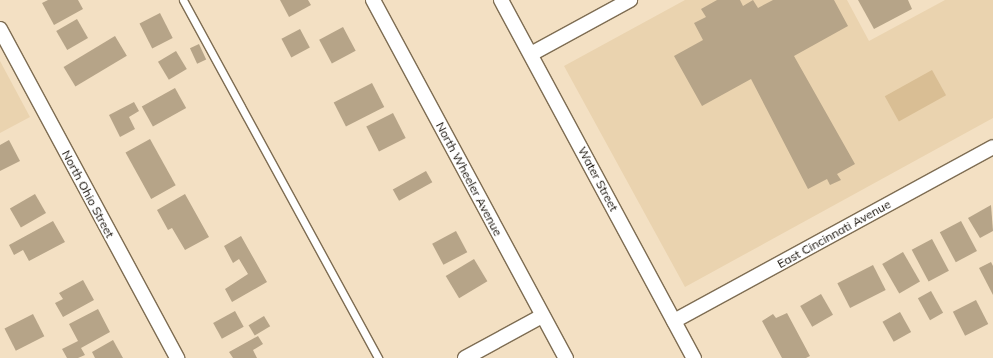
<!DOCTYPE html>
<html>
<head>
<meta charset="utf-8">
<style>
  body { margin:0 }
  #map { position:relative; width:993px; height:358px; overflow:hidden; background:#f3e0c3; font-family:Mulish,sans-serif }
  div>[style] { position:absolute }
  .built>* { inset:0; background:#ead3af }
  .green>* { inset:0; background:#d9be94; transform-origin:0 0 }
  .building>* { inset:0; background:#b6a488; transform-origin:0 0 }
  .roads { filter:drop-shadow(1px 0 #7e6d53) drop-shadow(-1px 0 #7e6d53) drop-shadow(0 1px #7e6d53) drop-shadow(0 -1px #7e6d53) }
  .lane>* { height:7px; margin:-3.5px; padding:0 3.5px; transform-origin:3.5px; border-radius:3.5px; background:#fff }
  .street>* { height:14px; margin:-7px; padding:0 7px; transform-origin:7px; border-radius:7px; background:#fff }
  span { translate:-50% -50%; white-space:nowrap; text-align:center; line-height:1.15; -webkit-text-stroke:3.5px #fff; paint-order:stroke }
  .street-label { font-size:12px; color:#120c04 }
</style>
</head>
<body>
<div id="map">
  <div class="built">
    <i style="clip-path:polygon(685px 0,847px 0,869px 41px,945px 0,993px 0,993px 118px,685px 287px,564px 66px)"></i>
    <i style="clip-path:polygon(0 61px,30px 117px,0 133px)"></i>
  </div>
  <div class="green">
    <i style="left:932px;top:70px;width:29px;height:54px;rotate:61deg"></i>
  </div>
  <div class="building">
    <i style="clip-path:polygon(48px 0,78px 0,83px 9px,54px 25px,42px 3px)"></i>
    <i style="clip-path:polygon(280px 0,308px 0,311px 5px,289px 17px)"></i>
    <i style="clip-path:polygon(717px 0,740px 0,743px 6px,753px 0,758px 8px,773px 0,834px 0,848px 26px,794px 56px,855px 164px,837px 174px,841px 180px,830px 185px,827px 179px,808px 189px,751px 79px,702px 106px,674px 56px,703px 40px,694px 23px,706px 17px,701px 9px)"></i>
    <i style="clip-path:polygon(858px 0,908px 0,912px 9px,874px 29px)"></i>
    <i style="left:160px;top:13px;width:28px;height:23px;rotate:63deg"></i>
    <i style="left:77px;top:19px;width:22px;height:24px;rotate:60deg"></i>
    <i style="left:343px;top:27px;width:27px;height:27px;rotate:62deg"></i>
    <i style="left:300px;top:29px;width:21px;height:21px;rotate:62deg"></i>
    <i style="left:115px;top:36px;width:23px;height:60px;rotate:59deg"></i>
    <i style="left:199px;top:44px;width:17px;height:10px;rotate:65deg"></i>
    <i style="left:176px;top:51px;width:21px;height:21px;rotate:59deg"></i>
    <i style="left:372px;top:83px;width:27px;height:43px;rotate:63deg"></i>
    <i style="left:175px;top:88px;width:23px;height:38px;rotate:61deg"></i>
    <i style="clip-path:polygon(134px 102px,139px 111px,129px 117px,135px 129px,120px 137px,109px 115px)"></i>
    <i style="left:393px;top:113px;width:28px;height:30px;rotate:63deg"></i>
    <i style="left:150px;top:139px;width:53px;height:28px;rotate:61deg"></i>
    <i style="clip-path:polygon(9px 140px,20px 161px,0 171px,0 145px)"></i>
    <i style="left:426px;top:171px;width:13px;height:38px;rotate:61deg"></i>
    <i style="left:35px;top:194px;width:22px;height:29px;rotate:60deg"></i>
    <i style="clip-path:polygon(185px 194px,209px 237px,185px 250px,172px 228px,168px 230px,157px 210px)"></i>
    <i style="clip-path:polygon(991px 205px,993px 231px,980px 238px,968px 218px)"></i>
    <i style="clip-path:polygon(53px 221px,65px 242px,29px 261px,23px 250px,14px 255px,9px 245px)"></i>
    <i style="left:961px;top:221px;width:34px;height:24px;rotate:62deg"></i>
    <i style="left:456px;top:231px;width:24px;height:27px;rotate:62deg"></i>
    <i style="clip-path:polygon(241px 236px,267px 282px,232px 302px,225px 289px,248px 274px,239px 259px,233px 263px,224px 246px)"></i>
    <i style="left:932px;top:239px;width:36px;height:23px;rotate:62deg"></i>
    <i style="left:903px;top:252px;width:34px;height:24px;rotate:60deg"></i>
    <i style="left:474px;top:259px;width:26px;height:33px;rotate:59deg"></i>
    <i style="clip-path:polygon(991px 262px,993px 266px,993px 295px,979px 268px)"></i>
    <i style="left:873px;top:265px;width:28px;height:40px;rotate:63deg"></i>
    <i style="clip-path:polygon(83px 280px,94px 300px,63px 317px,55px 303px,63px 299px,59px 293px)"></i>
    <i style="left:931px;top:291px;width:25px;height:15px;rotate:61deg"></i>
    <i style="left:821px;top:294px;width:24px;height:24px;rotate:60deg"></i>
    <i style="left:976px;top:300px;width:27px;height:26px;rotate:63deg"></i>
    <i style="clip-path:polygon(98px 309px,110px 332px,81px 348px,85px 355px,78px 358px,67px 358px,62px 349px,78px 341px,69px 324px)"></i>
    <i style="left:235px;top:311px;width:18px;height:25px;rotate:61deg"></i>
    <i style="left:900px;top:312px;width:23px;height:20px;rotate:61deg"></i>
    <i style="clip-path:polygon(787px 313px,810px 356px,806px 358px,782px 358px,762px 321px,773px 314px,776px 318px)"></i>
    <i style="left:33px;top:314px;width:25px;height:32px;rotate:63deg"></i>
    <i style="left:264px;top:316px;width:12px;height:18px;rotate:59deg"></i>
    <i style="clip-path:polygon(258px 336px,263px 344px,253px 350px,257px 358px,233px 358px,229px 352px)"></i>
    <i style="clip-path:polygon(113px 340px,123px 358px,95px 358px,92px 352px)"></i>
  </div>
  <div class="roads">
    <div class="lane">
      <i style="left:183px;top:0;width:408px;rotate:61.4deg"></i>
    </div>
    <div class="street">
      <i style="left:373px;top:0;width:407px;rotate:61.7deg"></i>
      <i style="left:501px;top:0;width:407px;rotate:61.7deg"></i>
      <i style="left:0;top:29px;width:374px;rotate:61.7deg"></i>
      <i style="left:531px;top:54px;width:113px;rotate:-28.6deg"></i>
      <i style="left:674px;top:321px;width:363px;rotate:-28.6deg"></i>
      <i style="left:465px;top:358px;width:88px;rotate:-28.6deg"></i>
    </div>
  </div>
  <div class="street-label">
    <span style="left:469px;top:179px;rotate:62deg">North Wheeler Avenue</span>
    <span style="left:598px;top:179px;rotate:62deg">Water Street</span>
    <span style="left:88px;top:194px;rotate:62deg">North Ohio Street</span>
    <span style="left:834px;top:234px;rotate:-29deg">East Cincinnati Avenue</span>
  </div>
</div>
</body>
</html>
